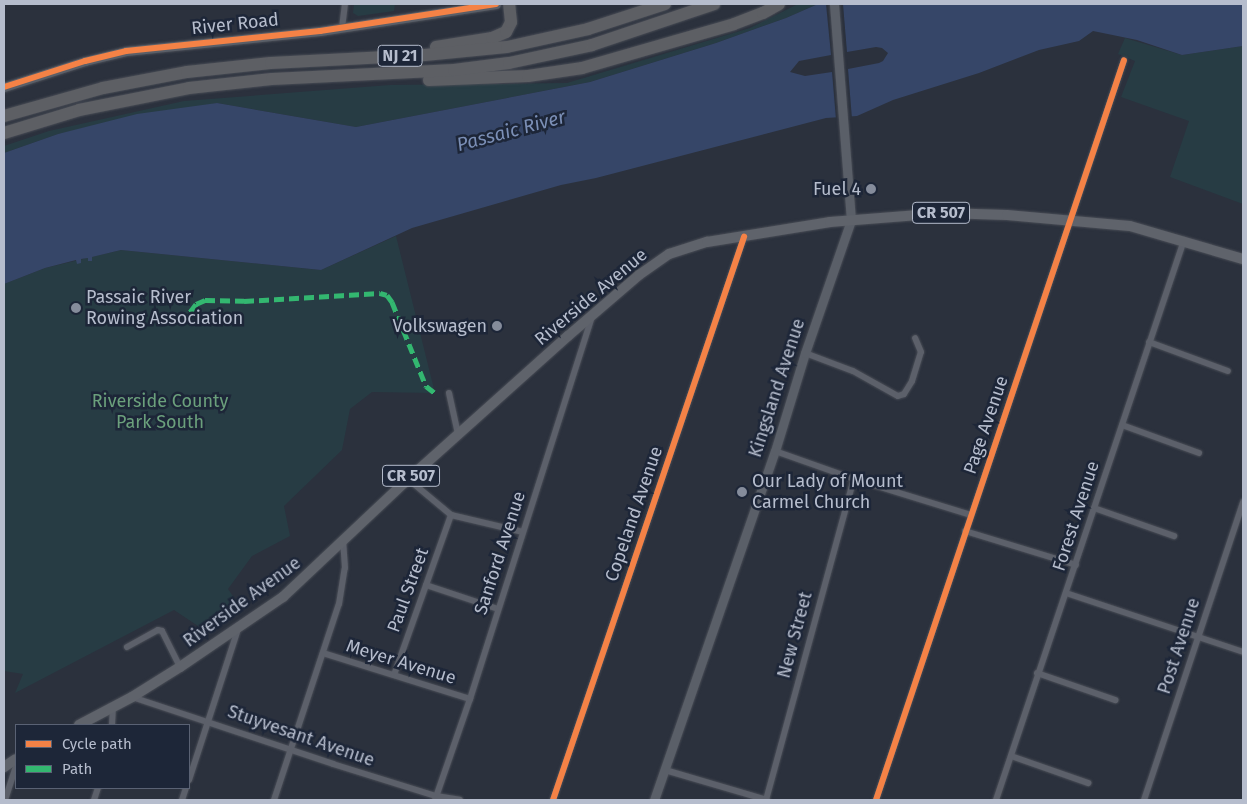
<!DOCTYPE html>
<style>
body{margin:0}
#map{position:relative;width:1247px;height:804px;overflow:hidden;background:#2b313d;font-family:"Fira Sans",sans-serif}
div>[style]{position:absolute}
.green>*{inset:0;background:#273c44}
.water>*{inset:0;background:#364668}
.pier>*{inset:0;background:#2b313d}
.roads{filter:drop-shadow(0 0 1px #484c55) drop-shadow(0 0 1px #484c55)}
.street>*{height:6px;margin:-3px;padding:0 3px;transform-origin:3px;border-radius:3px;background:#5c606a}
.secondary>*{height:9px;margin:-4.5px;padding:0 4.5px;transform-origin:4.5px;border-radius:4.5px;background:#5a5f68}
.primary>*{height:10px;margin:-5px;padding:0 5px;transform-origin:5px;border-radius:5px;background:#5f636b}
.highway>*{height:12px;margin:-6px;padding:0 6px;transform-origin:6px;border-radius:6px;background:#5d5f64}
.quiet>*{height:5px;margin-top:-2.5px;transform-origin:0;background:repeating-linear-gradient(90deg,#33b770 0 10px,transparent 0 15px)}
.cycleway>*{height:6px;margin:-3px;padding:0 3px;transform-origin:3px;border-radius:3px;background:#f48246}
.dots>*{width:14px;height:14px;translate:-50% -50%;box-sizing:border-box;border:2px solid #1d2638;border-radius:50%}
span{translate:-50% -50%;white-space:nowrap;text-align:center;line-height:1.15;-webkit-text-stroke:5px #1d2638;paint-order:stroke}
.shield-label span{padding:1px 4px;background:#1d2638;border:1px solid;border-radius:4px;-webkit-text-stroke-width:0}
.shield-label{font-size:16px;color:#b6bdcd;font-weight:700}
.street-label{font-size:18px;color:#b6bdcd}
.poi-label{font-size:18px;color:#b6bdcd}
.right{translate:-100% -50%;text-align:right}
.left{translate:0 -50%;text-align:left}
.park-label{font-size:18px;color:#6ba07c}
.water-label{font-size:19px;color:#7b8fb6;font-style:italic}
.frame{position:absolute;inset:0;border:5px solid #b6bdcd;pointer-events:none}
.legend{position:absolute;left:15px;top:724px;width:175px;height:65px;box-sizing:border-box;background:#1d2638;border:1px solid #5a6274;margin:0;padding:6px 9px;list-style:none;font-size:15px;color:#b6bdcd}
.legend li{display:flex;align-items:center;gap:10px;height:25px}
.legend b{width:25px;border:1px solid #5a6274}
</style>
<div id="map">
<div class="green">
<i style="clip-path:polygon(354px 4px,395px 4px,394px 11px,358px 16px,353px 13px)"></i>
<i style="clip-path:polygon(798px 4px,818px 4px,786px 18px,716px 43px,590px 82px,356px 127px,217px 103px,58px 134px,4px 153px,4px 146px,49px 131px,184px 101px,390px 85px,567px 83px,750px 28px)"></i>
<i style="clip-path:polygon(1125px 38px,1182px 55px,1243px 46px,1243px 204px,1170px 177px,1189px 121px,1121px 97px,1135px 61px,1118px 54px)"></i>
<i style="clip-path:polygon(396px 236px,435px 393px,372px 392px,350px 409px,342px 450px,284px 506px,290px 536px,252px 556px,228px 589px,242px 609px,199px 638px,198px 626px,174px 610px,15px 693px,23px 674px,4px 671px,4px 284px,45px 268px,121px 250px,321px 270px)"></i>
</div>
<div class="water">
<i style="clip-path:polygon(818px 4px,1243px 4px,1243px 46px,1182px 55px,1137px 40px,1093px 31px,1079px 41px,1039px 50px,979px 73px,893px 100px,857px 116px,826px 118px,596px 178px,561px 185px,412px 228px,321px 270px,121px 250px,92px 257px,92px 261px,88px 261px,88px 258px,81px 259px,81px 263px,77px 264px,76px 260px,45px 268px,4px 284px,4px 153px,58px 134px,137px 114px,217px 103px,356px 127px,590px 82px,716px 43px,786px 18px)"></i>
</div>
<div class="pier">
<i style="clip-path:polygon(826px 4px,843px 4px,847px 52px,876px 47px,882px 48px,888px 53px,883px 61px,879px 63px,848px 69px,852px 119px,836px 120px,832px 72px,805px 76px,790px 72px,799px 61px,831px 55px)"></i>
</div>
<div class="roads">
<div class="street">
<i style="left:342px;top:28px;width:24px;rotate:-83deg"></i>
<i style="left:1149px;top:342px;width:84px;rotate:20.2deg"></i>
<i style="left:805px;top:353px;width:51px;rotate:20.6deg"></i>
<i style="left:853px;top:371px;width:51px;rotate:29.1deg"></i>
<i style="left:898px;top:396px;width:6px;rotate:-18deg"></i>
<i style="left:904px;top:394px;width:15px;rotate:-58deg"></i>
<i style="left:912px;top:381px;width:30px;rotate:-73deg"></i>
<i style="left:921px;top:352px;width:15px;rotate:-113deg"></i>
<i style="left:449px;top:393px;width:42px;rotate:77.6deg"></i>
<i style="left:1122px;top:425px;width:82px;rotate:20deg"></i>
<i style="left:775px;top:451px;width:84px;rotate:19.5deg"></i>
<i style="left:854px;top:479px;width:122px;rotate:17.1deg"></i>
<i style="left:408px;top:479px;width:56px;rotate:39.9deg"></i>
<i style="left:451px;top:515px;width:74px;rotate:13.3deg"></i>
<i style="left:1094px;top:508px;width:85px;rotate:19.3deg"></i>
<i style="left:965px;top:531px;width:116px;rotate:17deg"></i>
<i style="left:426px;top:585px;width:76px;rotate:18.4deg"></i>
<i style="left:1066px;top:593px;width:187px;rotate:18.4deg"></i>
<i style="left:127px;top:647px;width:35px;rotate:-29deg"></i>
<i style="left:158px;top:630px;width:4px;rotate:14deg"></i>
<i style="left:162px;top:631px;width:40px;rotate:63.4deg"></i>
<i style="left:323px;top:653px;width:154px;rotate:17.4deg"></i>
<i style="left:1037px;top:673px;width:83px;rotate:19.1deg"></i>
<i style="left:394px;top:675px;width:170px;rotate:-70.4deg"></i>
<i style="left:132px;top:697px;width:212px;rotate:18.4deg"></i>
<i style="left:333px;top:764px;width:108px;rotate:17.3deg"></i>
<i style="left:436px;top:796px;width:24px;rotate:9deg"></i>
<i style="left:112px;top:725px;width:18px;rotate:-87deg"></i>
<i style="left:1011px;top:756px;width:82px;rotate:19.3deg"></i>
<i style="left:665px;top:770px;width:106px;rotate:16.4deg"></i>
<i style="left:189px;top:780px;width:159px;rotate:-72deg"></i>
<i style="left:5px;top:800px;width:36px;rotate:-72deg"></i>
<i style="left:94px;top:800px;width:13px;rotate:-72deg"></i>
<i style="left:182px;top:800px;width:13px;rotate:-72deg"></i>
<i style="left:274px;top:800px;width:206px;rotate:-71.7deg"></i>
<i style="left:339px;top:604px;width:36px;rotate:-81deg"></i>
<i style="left:345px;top:568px;width:28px;rotate:-94deg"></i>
<i style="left:435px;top:800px;width:107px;rotate:-70.9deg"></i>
<i style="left:470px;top:699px;width:399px;rotate:-72.3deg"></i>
<i style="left:553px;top:800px;width:595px;rotate:-71.26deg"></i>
<i style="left:766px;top:800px;width:333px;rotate:-74.7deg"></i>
<i style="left:876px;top:800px;width:780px;rotate:-71.47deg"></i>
<i style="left:996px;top:800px;width:591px;rotate:-71.44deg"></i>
<i style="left:1144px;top:800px;width:314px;rotate:-71.6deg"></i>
</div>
<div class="secondary">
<i style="left:4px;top:87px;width:85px;rotate:-17.8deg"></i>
<i style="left:85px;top:61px;width:42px;rotate:-13.7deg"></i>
<i style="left:126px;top:51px;width:195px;rotate:-5.9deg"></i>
<i style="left:320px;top:31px;width:178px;rotate:-8.7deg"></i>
<i style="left:654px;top:800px;width:369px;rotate:-70.9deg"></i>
<i style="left:775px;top:451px;width:102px;rotate:-73deg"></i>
<i style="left:805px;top:353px;width:141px;rotate:-70.9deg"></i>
<i style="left:851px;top:220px;width:217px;rotate:-94.5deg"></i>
</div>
<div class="primary">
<i style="left:79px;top:725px;width:60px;rotate:-27.8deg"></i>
<i style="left:132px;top:697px;width:57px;rotate:-32deg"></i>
<i style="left:180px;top:667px;width:125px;rotate:-34.2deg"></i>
<i style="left:283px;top:597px;width:166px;rotate:-43.3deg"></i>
<i style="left:404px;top:483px;width:220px;rotate:-41.9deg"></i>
<i style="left:568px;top:336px;width:94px;rotate:-40.7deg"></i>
<i style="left:639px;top:275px;width:37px;rotate:-35deg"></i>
<i style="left:669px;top:254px;width:40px;rotate:-18deg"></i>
<i style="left:707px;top:242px;width:125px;rotate:-9.2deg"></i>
<i style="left:830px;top:222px;width:114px;rotate:-4.5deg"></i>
<i style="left:944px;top:213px;width:63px;rotate:1.8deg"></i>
<i style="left:1007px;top:215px;width:123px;rotate:5.1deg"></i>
<i style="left:1130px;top:226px;width:118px;rotate:16.3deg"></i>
<i style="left:4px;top:767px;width:14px;rotate:-34deg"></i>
</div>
<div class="highway">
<i style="left:436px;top:47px;width:57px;rotate:-9.1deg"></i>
<i style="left:492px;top:38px;width:15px;rotate:-23deg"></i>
<i style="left:506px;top:32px;width:11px;rotate:-63deg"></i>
<i style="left:511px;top:22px;width:18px;rotate:-96deg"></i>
<i style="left:429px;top:80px;width:99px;rotate:-2.3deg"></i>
<i style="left:528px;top:76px;width:55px;rotate:-8.4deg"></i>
<i style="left:582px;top:68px;width:158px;rotate:-16.1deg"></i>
<i style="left:734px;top:24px;width:31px;rotate:-21deg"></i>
<i style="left:763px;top:13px;width:18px;rotate:-29deg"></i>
<i style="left:4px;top:116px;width:103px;rotate:-15.8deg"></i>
<i style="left:103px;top:88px;width:86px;rotate:-10.8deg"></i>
<i style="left:187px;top:72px;width:84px;rotate:-6.1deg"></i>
<i style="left:271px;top:63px;width:154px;rotate:-3deg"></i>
<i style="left:425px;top:55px;width:82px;rotate:-5.6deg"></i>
<i style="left:507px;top:47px;width:83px;rotate:-12.5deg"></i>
<i style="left:588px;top:29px;width:81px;rotate:-18deg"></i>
<i style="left:4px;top:133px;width:78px;rotate:-17deg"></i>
<i style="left:79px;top:110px;width:112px;rotate:-11.3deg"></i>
<i style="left:189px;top:88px;width:83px;rotate:-6.2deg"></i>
<i style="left:272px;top:79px;width:182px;rotate:-2.8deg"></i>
<i style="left:454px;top:70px;width:55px;rotate:-7.3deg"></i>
<i style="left:509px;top:63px;width:85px;rotate:-12.2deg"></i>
<i style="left:592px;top:45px;width:129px;rotate:-18.6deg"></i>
</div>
</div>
<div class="quiet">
<i style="left:190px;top:312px;width:10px;rotate:-53deg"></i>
<i style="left:196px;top:304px;width:10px;rotate:-24deg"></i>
<i style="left:205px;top:300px;width:39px;rotate:1deg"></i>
<i style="left:244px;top:301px;width:136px;rotate:-3.4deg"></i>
<i style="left:380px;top:293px;width:7px;rotate:16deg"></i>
<i style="left:387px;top:295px;width:9px;rotate:54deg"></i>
<i style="left:392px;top:302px;width:91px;rotate:68deg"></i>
<i style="left:426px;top:386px;width:11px;rotate:38deg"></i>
</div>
<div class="cycleway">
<i style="left:4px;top:87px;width:85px;rotate:-17.8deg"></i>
<i style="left:85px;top:61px;width:42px;rotate:-13.7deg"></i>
<i style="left:126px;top:51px;width:195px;rotate:-5.9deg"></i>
<i style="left:320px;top:31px;width:178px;rotate:-8.7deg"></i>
<i style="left:553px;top:800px;width:595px;rotate:-71.26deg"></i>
<i style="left:876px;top:800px;width:780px;rotate:-71.47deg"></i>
</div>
<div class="dots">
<i style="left:871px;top:189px;background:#858c9b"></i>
<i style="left:76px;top:308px;background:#858c9b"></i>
<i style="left:497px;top:326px;background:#858c9b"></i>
<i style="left:742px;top:492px;background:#858c9b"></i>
</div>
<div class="shield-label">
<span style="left:400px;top:56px">NJ 21</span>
<span style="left:941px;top:213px">CR 507</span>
<span style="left:411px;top:476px">CR 507</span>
</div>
<div class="street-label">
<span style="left:235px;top:24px;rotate:-6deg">River Road</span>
<span style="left:591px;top:297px;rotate:-40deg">Riverside Avenue</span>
<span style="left:777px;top:388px;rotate:-72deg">Kingsland Avenue</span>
<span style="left:986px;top:425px;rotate:-71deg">Page Avenue</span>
<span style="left:634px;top:514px;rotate:-71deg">Copeland Avenue</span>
<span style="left:1076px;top:516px;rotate:-72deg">Forest Avenue</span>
<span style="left:500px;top:553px;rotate:-72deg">Sanford Avenue</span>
<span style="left:408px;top:590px;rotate:-70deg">Paul Street</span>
<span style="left:242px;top:602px;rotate:-36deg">Riverside Avenue</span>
<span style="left:795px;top:635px;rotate:-75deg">New Street</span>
<span style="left:1179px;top:646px;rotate:-72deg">Post Avenue</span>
<span style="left:401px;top:662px;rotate:17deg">Meyer Avenue</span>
<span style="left:301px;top:736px;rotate:19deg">Stuyvesant Avenue</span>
</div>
<div class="poi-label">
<span class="right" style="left:861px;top:189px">Fuel 4</span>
<span class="left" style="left:86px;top:308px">Passaic River<br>Rowing Association</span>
<span class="right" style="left:487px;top:326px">Volkswagen</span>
<span class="left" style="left:752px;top:492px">Our Lady of Mount<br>Carmel Church</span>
</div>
<div class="park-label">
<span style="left:160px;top:412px">Riverside County<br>Park South</span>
</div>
<div class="water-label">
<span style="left:511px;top:131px;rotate:-15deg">Passaic River</span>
</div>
<div class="frame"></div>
<ul class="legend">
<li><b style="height:6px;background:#f48246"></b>Cycle path</li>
<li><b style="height:6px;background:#33b770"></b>Path</li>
</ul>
</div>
